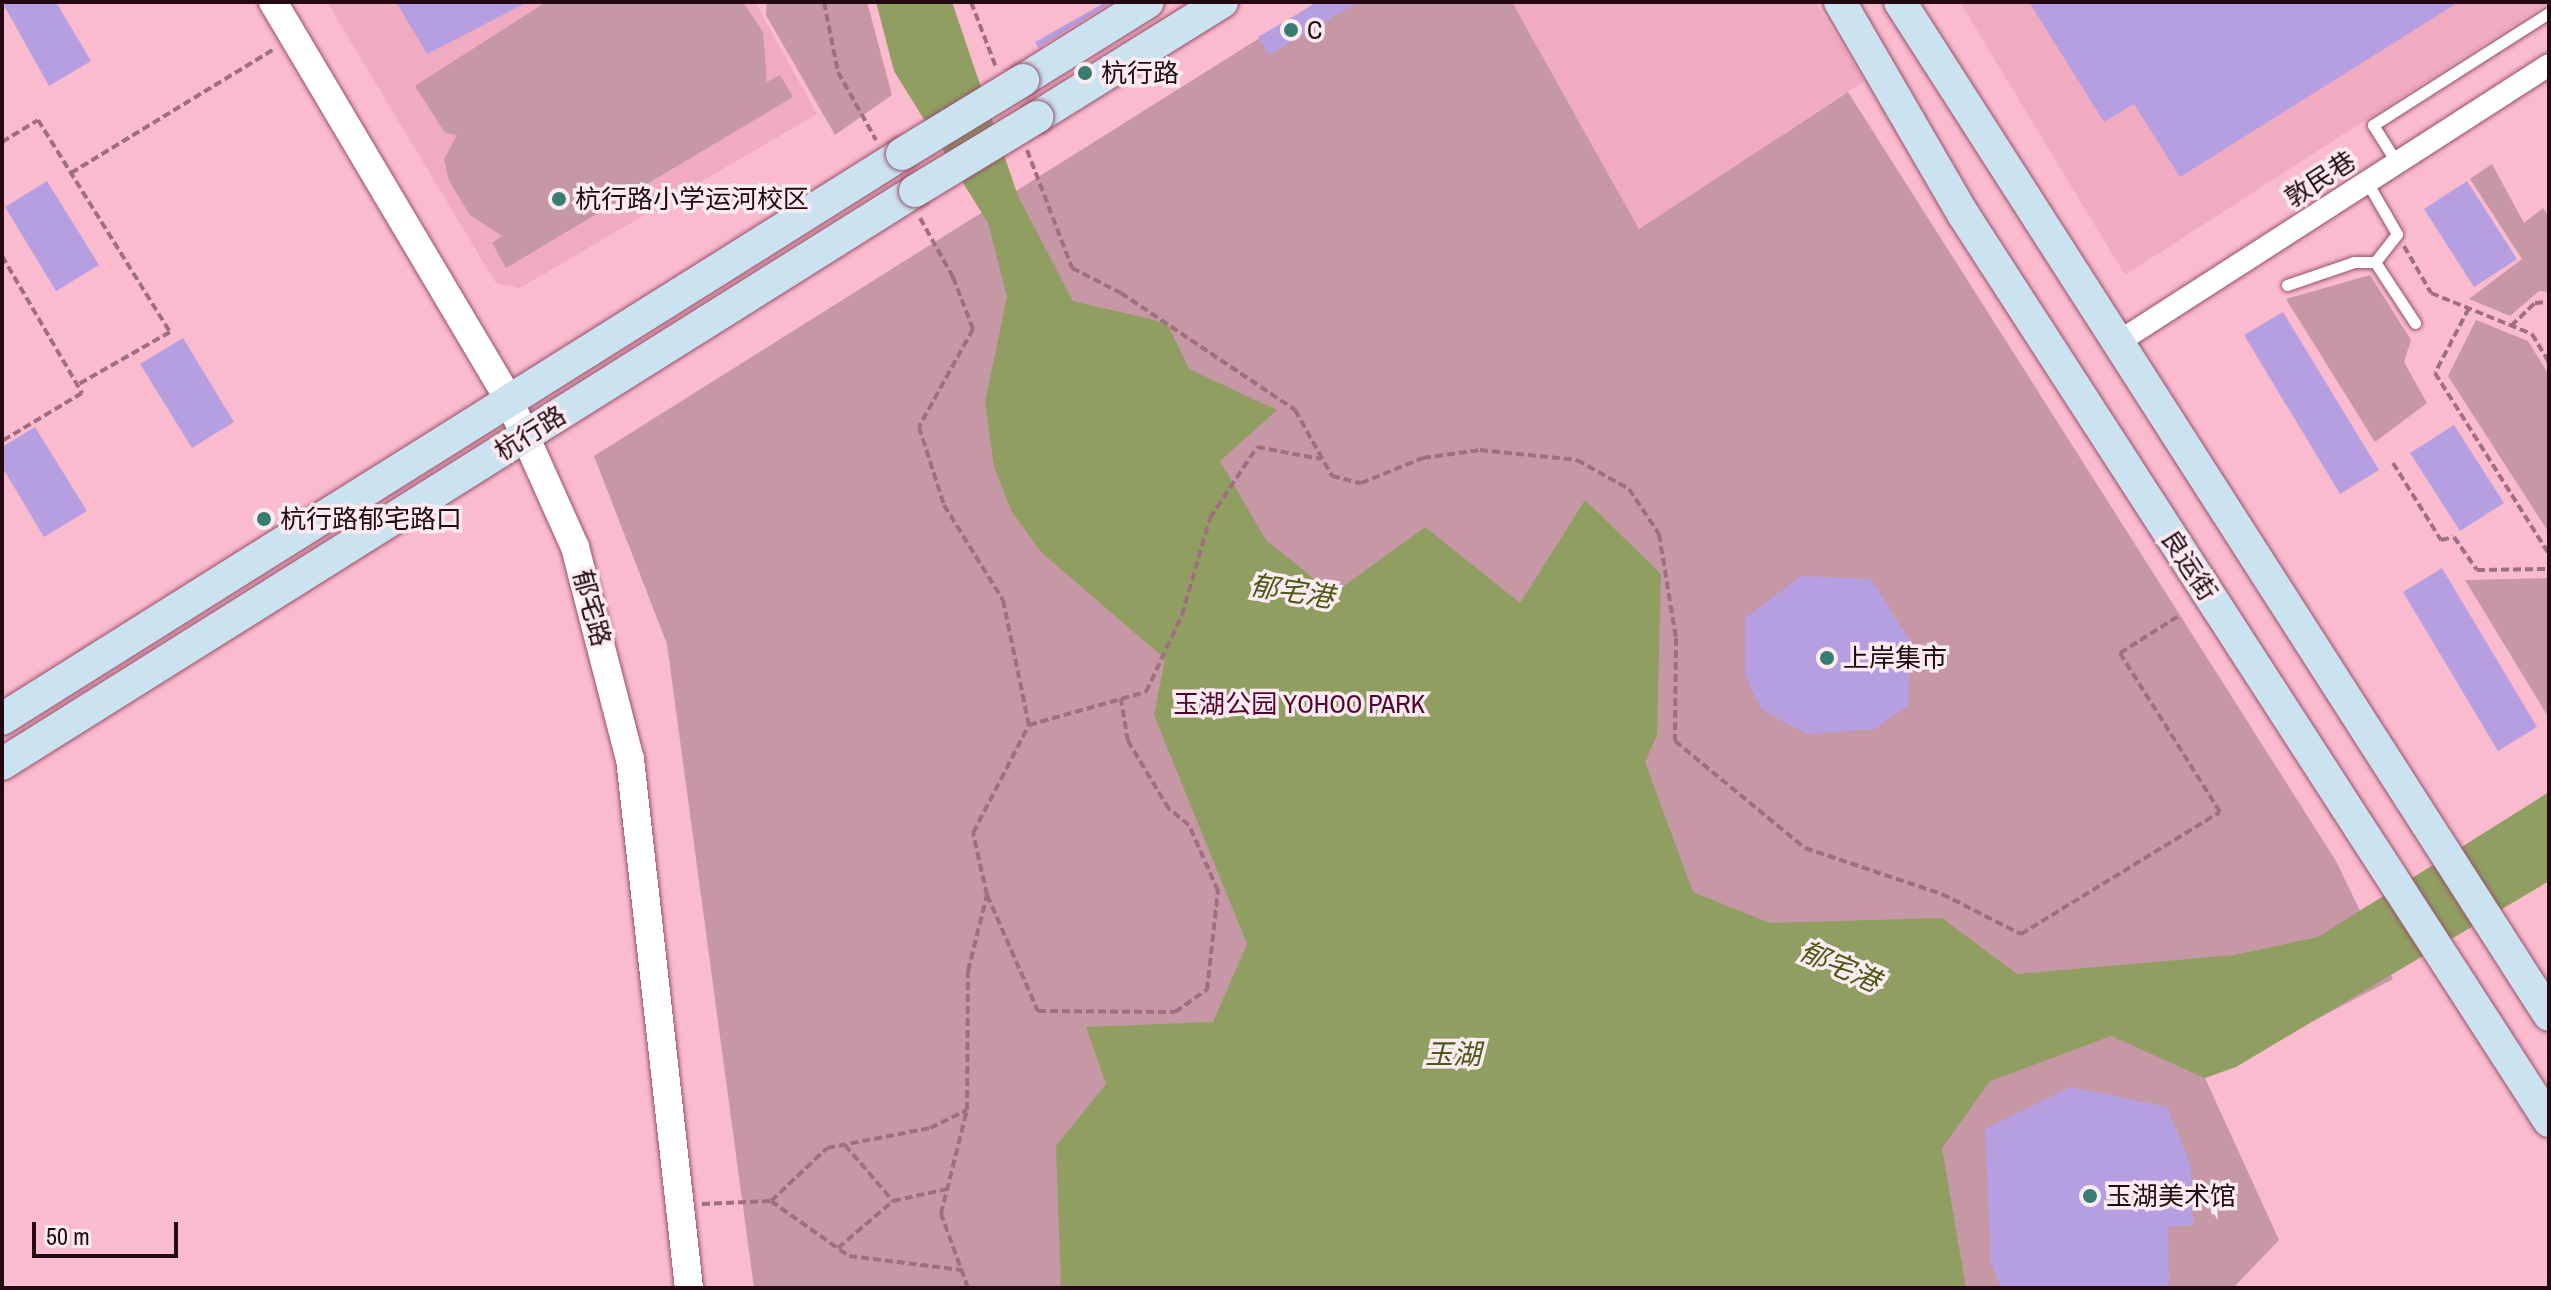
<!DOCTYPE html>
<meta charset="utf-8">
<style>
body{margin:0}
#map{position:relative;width:2551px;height:1290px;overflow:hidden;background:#fbbbce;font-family:"Archivo Narrow","Noto Sans SC",sans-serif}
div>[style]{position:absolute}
.built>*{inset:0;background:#f0abc0}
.green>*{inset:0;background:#c697a5}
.water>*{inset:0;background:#909e62}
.building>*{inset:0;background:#b69fe1}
.path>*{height:4px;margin-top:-2px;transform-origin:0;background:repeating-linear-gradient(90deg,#a06f7f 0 8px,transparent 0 12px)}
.roads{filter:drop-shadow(0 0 2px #965168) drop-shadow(0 0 2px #965168)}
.service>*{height:11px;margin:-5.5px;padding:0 5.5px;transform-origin:5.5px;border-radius:5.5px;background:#fff}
.minor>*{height:22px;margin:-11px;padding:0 11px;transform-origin:11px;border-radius:11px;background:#fff}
.tertiary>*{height:28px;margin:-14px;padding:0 14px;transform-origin:14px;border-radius:14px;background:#fff}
.secondary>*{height:32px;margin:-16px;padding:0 16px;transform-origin:16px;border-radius:16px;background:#cbe2f1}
.bridges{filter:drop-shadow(0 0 2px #965168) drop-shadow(0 0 2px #965168)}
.secondary-bridge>*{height:32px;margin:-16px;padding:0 16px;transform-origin:16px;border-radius:16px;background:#cbe2f1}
.dots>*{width:22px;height:22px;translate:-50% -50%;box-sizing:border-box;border:4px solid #fcebf0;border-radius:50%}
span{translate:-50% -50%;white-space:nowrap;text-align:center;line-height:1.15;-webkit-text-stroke:7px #fcebf0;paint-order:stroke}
.poi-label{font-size:26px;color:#240913}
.left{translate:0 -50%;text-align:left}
.street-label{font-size:26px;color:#240913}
.park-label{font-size:26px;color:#540229}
.water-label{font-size:28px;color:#4c5914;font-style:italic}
.frame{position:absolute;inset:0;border:4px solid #240913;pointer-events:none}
.scale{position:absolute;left:32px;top:1222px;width:146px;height:36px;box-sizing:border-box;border:4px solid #240913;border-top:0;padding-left:10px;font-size:24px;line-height:28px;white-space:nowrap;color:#240913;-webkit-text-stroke:6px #fcebf0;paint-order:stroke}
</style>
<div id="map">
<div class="built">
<i style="clip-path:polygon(327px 2px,755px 2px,817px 114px,520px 288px,496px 283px)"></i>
<i style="clip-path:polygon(1512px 2px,1815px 2px,1864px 81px,1639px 229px)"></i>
<i style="clip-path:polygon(1960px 2px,2549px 2px,2125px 275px)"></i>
</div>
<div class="green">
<i style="clip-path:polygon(546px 2px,743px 2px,763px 32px,767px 82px,780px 75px,793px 97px,506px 268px,492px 243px,502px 236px,470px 215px,449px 181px,444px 159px,457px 135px,445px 133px,415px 86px)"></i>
<i style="clip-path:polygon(767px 2px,867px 2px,892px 95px,835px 135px,766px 15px)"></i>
<i style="clip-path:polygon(1317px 2px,1512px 2px,1639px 229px,1848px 92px,2336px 861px,2393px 979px,2205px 1078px,2279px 1240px,2233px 1288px,754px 1288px,667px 644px,594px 456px)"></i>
<i style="clip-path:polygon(2492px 164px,2524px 223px,2543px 208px,2549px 217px,2549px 292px,2539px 291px,2510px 316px,2469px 299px,2522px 259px,2470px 179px)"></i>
<i style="clip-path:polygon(2370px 275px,2411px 340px,2404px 362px,2427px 403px,2375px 442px,2286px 299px)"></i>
<i style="clip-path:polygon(2476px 320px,2528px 341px,2549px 375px,2549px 533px,2448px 376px)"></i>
<i style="clip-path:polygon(2549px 578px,2549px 718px,2465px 580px)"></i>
</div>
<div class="water">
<i style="clip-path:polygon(876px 2px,952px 2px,1018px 196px,1073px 301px,1167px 323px,1189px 369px,1277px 410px,1220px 461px,1266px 540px,1333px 594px,1425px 527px,1520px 603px,1585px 500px,1661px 574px,1657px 735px,1645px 762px,1693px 892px,1770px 923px,1942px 918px,2017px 974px,2234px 955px,2318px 937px,2549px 792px,2549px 881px,2236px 1067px,2205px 1078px,2111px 1036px,1990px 1081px,1942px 1148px,1966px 1288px,1061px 1288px,1056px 1146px,1106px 1084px,1086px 1027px,1213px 1022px,1247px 944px,1154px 715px,1165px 659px,1041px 552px,1012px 512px,994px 467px,985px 402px,1007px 297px,988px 223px,894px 71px)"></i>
</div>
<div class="building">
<i style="clip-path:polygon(2px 2px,56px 2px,91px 61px,49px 86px)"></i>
<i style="clip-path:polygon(396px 2px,528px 2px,427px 54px)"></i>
<i style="clip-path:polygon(1106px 2px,1112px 2px,1038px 48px,1035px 42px)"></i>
<i style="clip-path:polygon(1318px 2px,1358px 2px,1269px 55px,1258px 37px)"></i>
<i style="clip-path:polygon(2029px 2px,2459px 2px,2180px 177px,2134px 104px,2104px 122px)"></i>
<i style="clip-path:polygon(47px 181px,99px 265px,56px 291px,5px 207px)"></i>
<i style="clip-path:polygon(2467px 181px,2517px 259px,2474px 287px,2424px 209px)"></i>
<i style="clip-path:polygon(2283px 312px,2379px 470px,2340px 494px,2244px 335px)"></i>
<i style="clip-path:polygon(183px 338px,234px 422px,192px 448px,140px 364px)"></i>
<i style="clip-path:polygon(2454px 425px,2504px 503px,2460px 531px,2410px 453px)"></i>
<i style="clip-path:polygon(35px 427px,87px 511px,44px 537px,2px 467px,2px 447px)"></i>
<i style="clip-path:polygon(2442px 568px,2537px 727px,2498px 751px,2403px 592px)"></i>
<i style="clip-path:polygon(1801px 576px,1871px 579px,1910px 641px,1908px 705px,1875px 729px,1807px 734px,1762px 710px,1745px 675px,1745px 618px)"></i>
<i style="clip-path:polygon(2071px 1087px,2167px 1107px,2191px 1166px,2193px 1225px,2168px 1227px,2169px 1288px,2001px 1288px,1991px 1263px,1985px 1129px)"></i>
</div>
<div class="path">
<i style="left:824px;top:2px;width:71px;rotate:78.7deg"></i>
<i style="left:838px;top:72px;width:78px;rotate:60.8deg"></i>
<i style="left:971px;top:2px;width:70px;rotate:69deg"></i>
<i style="left:2px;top:142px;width:42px;rotate:-31.4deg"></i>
<i style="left:38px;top:120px;width:250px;rotate:58.1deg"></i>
<i style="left:170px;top:332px;width:107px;rotate:150.3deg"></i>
<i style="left:1027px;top:150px;width:126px;rotate:69.1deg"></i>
<i style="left:1072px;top:268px;width:55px;rotate:27deg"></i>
<i style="left:1121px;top:293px;width:210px;rotate:33.9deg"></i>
<i style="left:1295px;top:410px;width:76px;rotate:60.7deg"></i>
<i style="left:1332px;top:476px;width:30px;rotate:14deg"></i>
<i style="left:1361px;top:483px;width:67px;rotate:-22deg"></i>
<i style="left:1423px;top:458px;width:58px;rotate:-8deg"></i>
<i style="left:1480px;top:450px;width:98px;rotate:5.9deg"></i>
<i style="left:1577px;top:460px;width:60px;rotate:29.1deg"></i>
<i style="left:1629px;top:489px;width:54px;rotate:56.3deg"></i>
<i style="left:1659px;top:534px;width:105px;rotate:80.7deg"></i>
<i style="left:1676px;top:638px;width:103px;rotate:90.6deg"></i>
<i style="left:1675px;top:741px;width:168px;rotate:39.5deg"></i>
<i style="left:1805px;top:848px;width:145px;rotate:18.6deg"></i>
<i style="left:1942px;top:894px;width:89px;rotate:26.9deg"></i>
<i style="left:2021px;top:934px;width:233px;rotate:-31.5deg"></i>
<i style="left:2220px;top:812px;width:188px;rotate:-122.2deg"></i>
<i style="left:2120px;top:653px;width:71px;rotate:-32.3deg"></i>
<i style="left:71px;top:173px;width:238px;rotate:-31.4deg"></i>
<i style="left:920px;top:218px;width:68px;rotate:60.8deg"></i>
<i style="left:953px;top:277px;width:56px;rotate:69deg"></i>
<i style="left:973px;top:329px;width:112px;rotate:118.9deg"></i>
<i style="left:919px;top:427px;width:82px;rotate:72.2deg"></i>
<i style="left:944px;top:505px;width:112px;rotate:58.2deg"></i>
<i style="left:1003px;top:600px;width:128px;rotate:78.3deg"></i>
<i style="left:1029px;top:725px;width:122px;rotate:-15.8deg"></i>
<i style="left:1146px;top:692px;width:85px;rotate:-64.9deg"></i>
<i style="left:1182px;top:615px;width:101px;rotate:-73.9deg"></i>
<i style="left:1210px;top:518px;width:85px;rotate:-56.5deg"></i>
<i style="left:1257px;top:447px;width:65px;rotate:10.6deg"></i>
<i style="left:2404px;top:246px;width:54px;rotate:60.1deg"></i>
<i style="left:2431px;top:293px;width:109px;rotate:22.1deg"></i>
<i style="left:2532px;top:334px;width:33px;rotate:59deg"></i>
<i style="left:2px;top:256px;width:159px;rotate:59.7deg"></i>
<i style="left:82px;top:393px;width:93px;rotate:149deg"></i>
<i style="left:2469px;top:308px;width:73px;rotate:117.6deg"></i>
<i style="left:2435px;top:373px;width:214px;rotate:57.8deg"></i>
<i style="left:2511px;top:326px;width:33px;rotate:-44deg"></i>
<i style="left:2535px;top:303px;width:12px;rotate:-5deg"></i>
<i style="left:2393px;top:463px;width:91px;rotate:58.1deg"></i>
<i style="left:2441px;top:540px;width:13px;rotate:-13deg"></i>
<i style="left:2454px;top:537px;width:40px;rotate:55.1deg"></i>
<i style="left:2477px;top:570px;width:72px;rotate:-0.8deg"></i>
<i style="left:987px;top:895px;width:127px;rotate:66.3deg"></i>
<i style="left:1038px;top:1011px;width:137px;rotate:0.4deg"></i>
<i style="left:1175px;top:1012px;width:39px;rotate:-35deg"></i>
<i style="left:1207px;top:990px;width:100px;rotate:-83.7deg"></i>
<i style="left:1218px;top:891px;width:72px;rotate:-113.7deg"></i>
<i style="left:1189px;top:825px;width:26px;rotate:-141deg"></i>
<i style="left:1169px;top:809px;width:79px;rotate:-121.1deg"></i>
<i style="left:1128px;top:741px;width:43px;rotate:-99.5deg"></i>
<i style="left:845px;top:1145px;width:74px;rotate:49.4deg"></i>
<i style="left:771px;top:1201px;width:77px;rotate:-43.4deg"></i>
<i style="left:827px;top:1148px;width:105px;rotate:-11deg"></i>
<i style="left:930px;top:1128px;width:41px;rotate:-25.9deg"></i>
<i style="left:702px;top:1204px;width:69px;rotate:-2.5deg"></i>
<i style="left:771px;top:1201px;width:95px;rotate:35.2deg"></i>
<i style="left:849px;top:1256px;width:114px;rotate:7.1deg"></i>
<i style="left:838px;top:1248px;width:72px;rotate:-40.5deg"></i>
<i style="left:893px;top:1201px;width:55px;rotate:-12.5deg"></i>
<i style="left:968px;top:1288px;width:79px;rotate:-110deg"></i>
<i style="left:941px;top:1214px;width:107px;rotate:-76deg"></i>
<i style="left:967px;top:1110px;width:139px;rotate:-89.6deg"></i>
<i style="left:968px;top:971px;width:78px;rotate:-76deg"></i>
<i style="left:987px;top:895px;width:64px;rotate:-102.7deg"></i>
<i style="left:973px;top:833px;width:122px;rotate:-62.6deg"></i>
</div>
<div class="roads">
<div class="service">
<i style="left:2397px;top:163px;width:45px;rotate:-122.3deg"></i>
<i style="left:2373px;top:125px;width:209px;rotate:-32.5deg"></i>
<i style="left:2367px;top:182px;width:60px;rotate:60deg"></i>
<i style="left:2397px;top:234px;width:36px;rotate:128deg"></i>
<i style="left:2375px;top:262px;width:73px;rotate:56.7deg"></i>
<i style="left:2287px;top:285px;width:71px;rotate:-18.9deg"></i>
<i style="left:2354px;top:262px;width:21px"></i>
</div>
<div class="minor">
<i style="left:2120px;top:341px;width:510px;rotate:-32.76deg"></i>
</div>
<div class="tertiary">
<i style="left:273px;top:2px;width:460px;rotate:59.3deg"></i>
<i style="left:508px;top:398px;width:163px;rotate:65.8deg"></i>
<i style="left:575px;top:547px;width:219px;rotate:75.5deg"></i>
<i style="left:630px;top:759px;width:532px;rotate:83.64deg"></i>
</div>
<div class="secondary">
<i style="left:1840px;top:2px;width:245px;rotate:59.9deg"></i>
<i style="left:1963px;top:214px;width:1080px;rotate:57.13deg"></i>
<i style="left:1900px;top:2px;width:1203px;rotate:57.35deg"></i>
<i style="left:1023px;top:80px;width:147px;rotate:-32deg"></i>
<i style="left:1037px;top:117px;width:218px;rotate:-31.9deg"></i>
<i style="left:2px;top:719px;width:1063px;rotate:-32.12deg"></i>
<i style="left:2px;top:764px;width:1078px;rotate:-32.11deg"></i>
</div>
</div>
<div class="bridges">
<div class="secondary-bridge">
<i style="left:902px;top:154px;width:142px;rotate:-31.4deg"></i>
<i style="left:915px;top:191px;width:143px;rotate:-31.2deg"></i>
</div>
</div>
<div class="dots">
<i style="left:1291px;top:30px;background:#397d70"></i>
<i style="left:1085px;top:73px;background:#397d70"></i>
<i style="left:559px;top:199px;background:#397d70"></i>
<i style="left:264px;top:519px;background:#397d70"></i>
<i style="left:1827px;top:658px;background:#397d70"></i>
<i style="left:2090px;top:1196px;background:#397d70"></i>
</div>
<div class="poi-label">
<span class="left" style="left:1307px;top:30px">C</span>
<span class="left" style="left:1101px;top:73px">杭行路</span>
<span class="left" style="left:575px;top:199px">杭行路小学运河校区</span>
<span class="left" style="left:280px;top:519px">杭行路郁宅路口</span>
<span class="left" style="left:1843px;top:658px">上岸集市</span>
<span class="left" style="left:2106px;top:1196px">玉湖美术馆</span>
</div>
<div class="street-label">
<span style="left:2320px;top:179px;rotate:-33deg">敦民巷</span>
<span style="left:530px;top:433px;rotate:-32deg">杭行路</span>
<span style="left:2189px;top:565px;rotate:57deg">良运街</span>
<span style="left:592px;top:608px;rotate:75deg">郁宅路</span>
</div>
<div class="park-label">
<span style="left:1299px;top:704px">玉湖公园 YOHOO PARK</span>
</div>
<div class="water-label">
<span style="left:1292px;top:591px;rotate:9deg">郁宅港</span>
<span style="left:1840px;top:966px;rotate:24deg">郁宅港</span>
<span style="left:1453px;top:1054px">玉湖</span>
</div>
<div class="frame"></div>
<div class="scale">50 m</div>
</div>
